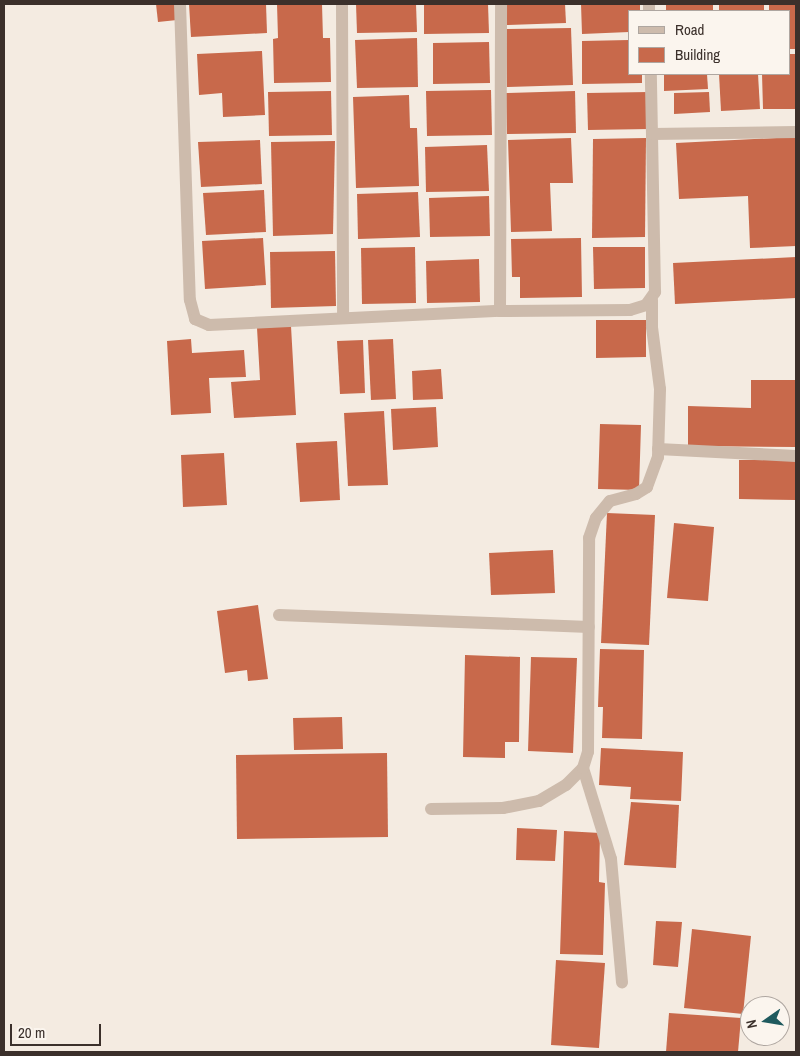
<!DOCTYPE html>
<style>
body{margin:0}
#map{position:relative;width:800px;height:1056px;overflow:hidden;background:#f4ebe1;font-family:"Archivo Narrow",sans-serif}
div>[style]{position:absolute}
.building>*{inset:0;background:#c8694b}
.street>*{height:12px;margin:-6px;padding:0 6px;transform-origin:6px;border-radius:6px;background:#cdbbac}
span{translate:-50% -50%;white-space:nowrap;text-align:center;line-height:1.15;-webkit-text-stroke:5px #fbf5ee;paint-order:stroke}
.frame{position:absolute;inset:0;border:5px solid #3b302b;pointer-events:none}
.legend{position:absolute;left:628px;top:10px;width:162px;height:65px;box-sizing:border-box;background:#fbf5ee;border:1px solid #aea6a0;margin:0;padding:6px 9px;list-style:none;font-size:15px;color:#3b302b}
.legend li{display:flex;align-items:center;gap:10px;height:25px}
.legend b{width:25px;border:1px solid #aea6a0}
.north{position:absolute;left:740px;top:996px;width:50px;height:50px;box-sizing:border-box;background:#fbf5ee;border:1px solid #aea6a0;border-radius:50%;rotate:257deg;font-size:14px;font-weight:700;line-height:20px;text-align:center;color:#3b302b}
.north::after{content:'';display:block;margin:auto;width:18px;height:22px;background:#1f5a5e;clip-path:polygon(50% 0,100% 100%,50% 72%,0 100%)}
.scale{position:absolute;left:10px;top:1024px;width:91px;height:22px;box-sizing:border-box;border:2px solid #3b302b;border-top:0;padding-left:6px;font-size:15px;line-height:18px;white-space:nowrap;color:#3b302b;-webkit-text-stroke:4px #fbf5ee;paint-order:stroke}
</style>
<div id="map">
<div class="building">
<i style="clip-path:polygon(156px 4px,176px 4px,177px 20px,158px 22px)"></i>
<i style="clip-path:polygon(189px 4px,266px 4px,267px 33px,191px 37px)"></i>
<i style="clip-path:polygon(277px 4px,322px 4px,323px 38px,330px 38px,331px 82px,274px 83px,273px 39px,278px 38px)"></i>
<i style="clip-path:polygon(356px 4px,416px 4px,417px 32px,357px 33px)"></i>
<i style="clip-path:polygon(424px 4px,488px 4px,489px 33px,424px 34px)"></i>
<i style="clip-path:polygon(507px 4px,565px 4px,566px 23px,507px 25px)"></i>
<i style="clip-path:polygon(581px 4px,640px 4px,640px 11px,629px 11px,629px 32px,582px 34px)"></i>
<i style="clip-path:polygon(666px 4px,713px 4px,713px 11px,666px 11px)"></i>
<i style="clip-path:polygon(719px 4px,764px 4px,764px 11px,719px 11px)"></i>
<i style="clip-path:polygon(769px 4px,796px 4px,796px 49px,789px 49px,789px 11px,769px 11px)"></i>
<i style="clip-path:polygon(571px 28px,573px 85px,507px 87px,506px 29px)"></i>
<i style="clip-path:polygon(417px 38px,418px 87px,357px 88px,355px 40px)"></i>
<i style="clip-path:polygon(629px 40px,629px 74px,642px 74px,642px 83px,582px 84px,582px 41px)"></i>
<i style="clip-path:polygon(489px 42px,490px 83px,433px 84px,433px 43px)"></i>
<i style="clip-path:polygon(262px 51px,265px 115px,223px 117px,222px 93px,199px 95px,197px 54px)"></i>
<i style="clip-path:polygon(789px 54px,796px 54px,796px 109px,763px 109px,762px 74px,789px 74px)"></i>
<i style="clip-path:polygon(664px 74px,707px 74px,708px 89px,664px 91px)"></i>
<i style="clip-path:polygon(719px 74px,758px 74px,760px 109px,721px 111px)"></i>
<i style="clip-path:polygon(491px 90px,492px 135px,427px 136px,426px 91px)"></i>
<i style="clip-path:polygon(331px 91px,332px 135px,269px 136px,268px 92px)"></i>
<i style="clip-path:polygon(575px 91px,576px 133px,507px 134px,506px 93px)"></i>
<i style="clip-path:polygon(649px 92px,650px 129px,588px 130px,587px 93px)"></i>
<i style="clip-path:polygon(709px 92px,710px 112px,674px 114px,674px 93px)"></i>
<i style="clip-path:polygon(409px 95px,410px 128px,417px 128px,419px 186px,356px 188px,353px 97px)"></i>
<i style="clip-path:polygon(796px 137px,796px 246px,750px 248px,748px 196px,679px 199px,676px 143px)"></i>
<i style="clip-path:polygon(571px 138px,573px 183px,550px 183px,552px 231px,511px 232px,508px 140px)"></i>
<i style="clip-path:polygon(646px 138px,645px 237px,592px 238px,593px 139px)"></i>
<i style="clip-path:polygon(260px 140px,262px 184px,201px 187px,198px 142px)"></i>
<i style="clip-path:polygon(335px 141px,333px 234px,273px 236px,271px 142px)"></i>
<i style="clip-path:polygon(487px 145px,489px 191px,426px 192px,425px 147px)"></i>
<i style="clip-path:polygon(264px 190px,266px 232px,206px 235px,203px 193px)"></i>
<i style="clip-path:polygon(418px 192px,420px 237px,358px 239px,357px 194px)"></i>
<i style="clip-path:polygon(489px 196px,490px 236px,430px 237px,429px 198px)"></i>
<i style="clip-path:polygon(263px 238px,266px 285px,205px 289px,202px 241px)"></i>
<i style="clip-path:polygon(581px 238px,582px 297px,520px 298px,520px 277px,512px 277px,511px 239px)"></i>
<i style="clip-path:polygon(415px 247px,416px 303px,362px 304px,361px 248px)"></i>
<i style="clip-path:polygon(593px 247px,645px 247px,645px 288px,594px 289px)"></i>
<i style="clip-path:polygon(335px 251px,336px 306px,271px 308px,270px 252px)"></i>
<i style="clip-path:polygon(796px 257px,796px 298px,675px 304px,673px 263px)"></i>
<i style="clip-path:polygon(479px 259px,480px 302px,427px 303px,426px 261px)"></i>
<i style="clip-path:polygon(596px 320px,646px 320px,646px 357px,596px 358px)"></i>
<i style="clip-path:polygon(291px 326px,296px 415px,234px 418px,231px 382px,260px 380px,257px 328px)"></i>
<i style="clip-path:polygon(191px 339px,192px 353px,244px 350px,246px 377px,209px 378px,211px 413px,171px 415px,167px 341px)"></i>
<i style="clip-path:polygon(393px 339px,396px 399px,371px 400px,368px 340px)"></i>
<i style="clip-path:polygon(363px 340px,365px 393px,340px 394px,337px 341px)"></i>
<i style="clip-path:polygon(441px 369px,443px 399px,413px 400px,412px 371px)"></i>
<i style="clip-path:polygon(751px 380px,796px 380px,796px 447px,688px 446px,688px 406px,751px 408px)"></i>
<i style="clip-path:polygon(436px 407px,438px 447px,393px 450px,391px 409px)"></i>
<i style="clip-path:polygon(384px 411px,388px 485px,348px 486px,344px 413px)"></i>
<i style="clip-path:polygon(600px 424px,641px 425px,639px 490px,598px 489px)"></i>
<i style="clip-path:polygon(337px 441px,340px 500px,300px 502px,296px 443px)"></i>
<i style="clip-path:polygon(224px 453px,227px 505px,183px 507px,181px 455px)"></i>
<i style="clip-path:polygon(739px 460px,796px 460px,796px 500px,739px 499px)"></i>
<i style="clip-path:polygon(607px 513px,655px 515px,649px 645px,601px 643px)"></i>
<i style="clip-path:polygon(674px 523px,714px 527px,708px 601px,667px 598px)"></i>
<i style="clip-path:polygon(553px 550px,555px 593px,491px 595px,489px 553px)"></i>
<i style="clip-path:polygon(258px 605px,268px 679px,248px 681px,247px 670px,225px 673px,217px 611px)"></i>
<i style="clip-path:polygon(600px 649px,644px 650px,642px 739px,602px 738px,603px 707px,598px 707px)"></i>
<i style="clip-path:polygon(465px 655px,520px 657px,519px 742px,505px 742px,505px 758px,463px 757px)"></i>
<i style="clip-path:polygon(531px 657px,577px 658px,573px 753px,528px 751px)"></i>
<i style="clip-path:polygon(342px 717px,343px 749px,294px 750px,293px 718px)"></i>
<i style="clip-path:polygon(601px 748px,683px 752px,681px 801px,630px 799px,631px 787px,599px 785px)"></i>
<i style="clip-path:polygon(387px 753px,388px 837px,237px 839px,236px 755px)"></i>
<i style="clip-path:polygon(631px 802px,679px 805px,676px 868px,624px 865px)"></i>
<i style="clip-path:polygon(517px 828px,557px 830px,555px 861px,516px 860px)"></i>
<i style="clip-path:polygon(564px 831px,600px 833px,599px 882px,605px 883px,603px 955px,560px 954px)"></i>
<i style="clip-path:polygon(656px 921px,682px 922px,678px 967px,653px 965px)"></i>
<i style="clip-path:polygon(692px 929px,751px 936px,743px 1014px,684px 1008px)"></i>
<i style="clip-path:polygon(556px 960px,605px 963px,599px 1048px,551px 1045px)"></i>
<i style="clip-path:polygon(669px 1013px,741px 1018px,738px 1052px,666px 1052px)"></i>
</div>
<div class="street">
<i style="left:180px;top:4px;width:296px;rotate:88.1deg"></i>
<i style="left:190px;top:300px;width:20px;rotate:75deg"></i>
<i style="left:195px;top:319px;width:15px;rotate:23deg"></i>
<i style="left:209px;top:325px;width:291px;rotate:-2.8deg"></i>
<i style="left:500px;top:311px;width:130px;rotate:-0.4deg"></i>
<i style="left:630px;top:310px;width:17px;rotate:-17deg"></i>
<i style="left:646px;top:305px;width:16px;rotate:-55deg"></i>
<i style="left:655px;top:292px;width:218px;rotate:-91.1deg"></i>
<i style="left:342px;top:4px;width:313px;rotate:89.8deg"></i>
<i style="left:649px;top:4px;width:7px;rotate:90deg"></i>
<i style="left:652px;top:134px;width:144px;rotate:-0.8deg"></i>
<i style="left:500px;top:311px;width:307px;rotate:-89.8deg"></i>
<i style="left:658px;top:449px;width:138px;rotate:2.9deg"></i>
<i style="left:279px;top:615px;width:310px;rotate:2.2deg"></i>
<i style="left:583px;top:768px;width:95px;rotate:72.9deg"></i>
<i style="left:611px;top:859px;width:124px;rotate:84.9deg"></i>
<i style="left:431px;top:809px;width:72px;rotate:-0.8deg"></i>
<i style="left:503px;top:808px;width:37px;rotate:-11deg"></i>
<i style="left:539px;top:801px;width:31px;rotate:-31deg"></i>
<i style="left:566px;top:785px;width:24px;rotate:-45deg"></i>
<i style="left:583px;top:768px;width:17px;rotate:-73deg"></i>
<i style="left:588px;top:752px;width:214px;rotate:-89.7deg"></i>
<i style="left:589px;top:538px;width:21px;rotate:-71deg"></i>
<i style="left:596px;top:518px;width:22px;rotate:-51deg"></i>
<i style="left:610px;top:501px;width:27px;rotate:-15deg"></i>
<i style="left:636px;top:494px;width:13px;rotate:-32deg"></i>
<i style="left:647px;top:487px;width:32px;rotate:-70deg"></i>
<i style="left:658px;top:457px;width:68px;rotate:-88.3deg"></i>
<i style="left:660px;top:389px;width:63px;rotate:-97.4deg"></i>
<i style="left:652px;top:327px;width:27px;rotate:-90deg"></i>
</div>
<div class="frame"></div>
<ul class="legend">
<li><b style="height:6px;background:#cdbbac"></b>Road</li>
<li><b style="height:14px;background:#c8694b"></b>Building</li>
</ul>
<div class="north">N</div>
<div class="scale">20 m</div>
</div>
